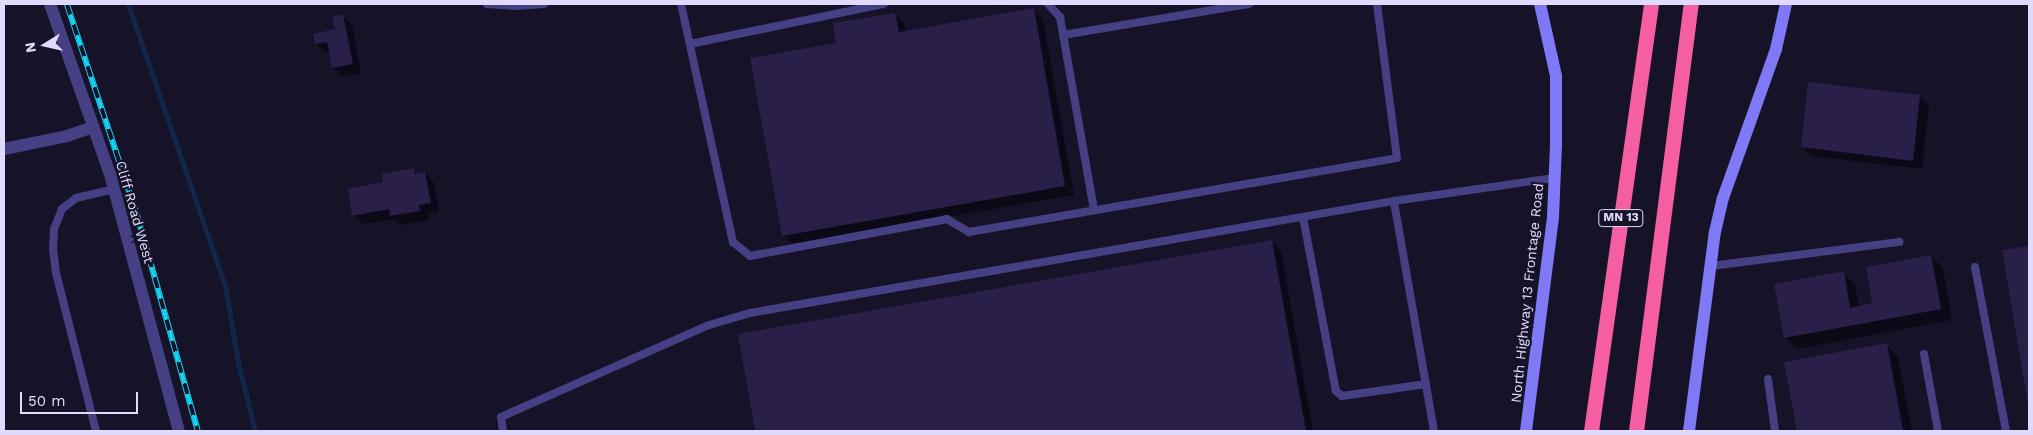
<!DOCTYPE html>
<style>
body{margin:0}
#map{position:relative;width:2033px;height:435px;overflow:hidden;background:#161228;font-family:"Work Sans",sans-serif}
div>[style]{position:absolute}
.shadow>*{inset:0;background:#0007}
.stream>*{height:5px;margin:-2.5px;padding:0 2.5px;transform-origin:2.5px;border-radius:2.5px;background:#12264b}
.building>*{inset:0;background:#291f48}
.lane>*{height:8px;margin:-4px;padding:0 4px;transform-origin:4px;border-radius:4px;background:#454084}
.street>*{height:12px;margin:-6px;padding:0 6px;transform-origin:6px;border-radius:6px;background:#454084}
.secondary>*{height:12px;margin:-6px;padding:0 6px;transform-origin:6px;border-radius:6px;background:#8079f6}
.highway>*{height:15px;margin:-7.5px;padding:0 7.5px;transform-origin:7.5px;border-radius:7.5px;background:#f55ea2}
.rail>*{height:5.5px;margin-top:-2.75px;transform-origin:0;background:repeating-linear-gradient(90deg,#161228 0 11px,#14d3f0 0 22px);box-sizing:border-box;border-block:1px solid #14d3f0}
span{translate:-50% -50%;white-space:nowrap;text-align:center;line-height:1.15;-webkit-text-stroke:4.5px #161228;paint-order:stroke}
.shield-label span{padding:1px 4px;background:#161228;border:1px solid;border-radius:4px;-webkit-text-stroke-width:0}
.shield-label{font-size:12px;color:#e0dbfd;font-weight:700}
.street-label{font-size:14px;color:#e0dbfd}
.frame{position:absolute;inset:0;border:5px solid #e0dbfd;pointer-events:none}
.north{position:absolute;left:20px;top:20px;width:50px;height:50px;-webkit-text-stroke:4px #161228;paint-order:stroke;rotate:260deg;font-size:14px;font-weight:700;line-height:20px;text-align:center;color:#e0dbfd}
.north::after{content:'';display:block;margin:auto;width:18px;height:22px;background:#e0dbfd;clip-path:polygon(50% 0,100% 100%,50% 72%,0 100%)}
.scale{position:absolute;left:20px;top:392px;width:118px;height:22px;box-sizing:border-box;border:2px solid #e0dbfd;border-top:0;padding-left:6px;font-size:15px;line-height:18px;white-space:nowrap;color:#e0dbfd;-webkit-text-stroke:4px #161228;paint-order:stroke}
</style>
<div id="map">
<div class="shadow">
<i style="clip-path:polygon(1034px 10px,1043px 19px,1074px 195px,792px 244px,783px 235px,838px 44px,895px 14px,904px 23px,906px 32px)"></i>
<i style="clip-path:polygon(342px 16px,352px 25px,361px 73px,343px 77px,333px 68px,330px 52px,325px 53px,316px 43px,336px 30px)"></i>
<i style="clip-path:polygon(1810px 83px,1920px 97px,1929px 106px,1922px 169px,1811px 156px,1802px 146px)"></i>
<i style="clip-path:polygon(413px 170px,418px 175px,425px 173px,434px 183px,439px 212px,428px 214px,429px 220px,401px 225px,394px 219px,363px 224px,354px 215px,385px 183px)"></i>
<i style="clip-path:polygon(1272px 241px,1281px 251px,1313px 431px,757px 431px,740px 335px)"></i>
<i style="clip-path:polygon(2029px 247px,2029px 405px,2003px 251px)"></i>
<i style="clip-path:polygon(1931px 256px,1943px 268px,1952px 320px,1797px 349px,1785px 337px,1843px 273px,1855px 285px,1859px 307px,1874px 304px)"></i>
<i style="clip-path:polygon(1887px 345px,1898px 357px,1912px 431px,1798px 431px,1786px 363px)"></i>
</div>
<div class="stream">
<i style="left:128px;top:4px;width:298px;rotate:71deg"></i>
<i style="left:225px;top:286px;width:77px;rotate:80.3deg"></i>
<i style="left:238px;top:362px;width:71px;rotate:76.2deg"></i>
</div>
<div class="building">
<i style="clip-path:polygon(1034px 8px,1065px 186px,782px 236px,750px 58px,836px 43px,833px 23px,895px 13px,899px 32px)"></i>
<i style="clip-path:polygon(343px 14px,353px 64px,332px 68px,327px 42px,315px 44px,313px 34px,335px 29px,332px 17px)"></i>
<i style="clip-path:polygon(1808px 82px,1920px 95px,1913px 161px,1801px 147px)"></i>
<i style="clip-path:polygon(414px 168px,415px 174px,425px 172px,431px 203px,419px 205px,420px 211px,390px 216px,389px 209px,352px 216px,348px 189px,383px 182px,382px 174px)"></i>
<i style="clip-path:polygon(1272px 240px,1306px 431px,755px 431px,738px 334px)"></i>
<i style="clip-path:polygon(2029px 246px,2029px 406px,2028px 406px,2002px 250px)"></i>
<i style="clip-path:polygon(1931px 255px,1941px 309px,1784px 338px,1774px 284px,1844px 271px,1850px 308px,1872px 303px,1866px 267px)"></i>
<i style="clip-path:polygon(1887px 343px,1903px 431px,1797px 431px,1784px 362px)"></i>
</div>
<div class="lane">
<i style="left:487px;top:4px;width:28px;rotate:4deg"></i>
<i style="left:515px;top:6px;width:29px;rotate:-4deg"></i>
<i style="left:681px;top:4px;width:244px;rotate:77.7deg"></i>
<i style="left:733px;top:242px;width:22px;rotate:39deg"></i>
<i style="left:750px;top:256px;width:200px;rotate:-10.6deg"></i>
<i style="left:947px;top:219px;width:26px;rotate:31deg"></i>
<i style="left:969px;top:232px;width:434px;rotate:-9.8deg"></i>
<i style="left:1397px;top:158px;width:155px;rotate:-97.4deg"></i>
<i style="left:1048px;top:4px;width:18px;rotate:47deg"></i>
<i style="left:1060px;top:17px;width:196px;rotate:80deg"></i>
<i style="left:1063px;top:35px;width:189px;rotate:-9.5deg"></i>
<i style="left:690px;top:44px;width:198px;rotate:-11.7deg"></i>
<i style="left:1303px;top:217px;width:177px;rotate:79.3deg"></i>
<i style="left:1336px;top:391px;width:8px;rotate:40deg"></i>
<i style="left:1342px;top:396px;width:85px;rotate:-8.1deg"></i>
<i style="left:1711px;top:266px;width:190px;rotate:-7.3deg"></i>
<i style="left:1975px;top:267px;width:167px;rotate:79.3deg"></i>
<i style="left:1924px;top:354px;width:78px;rotate:79.7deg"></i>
<i style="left:1768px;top:379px;width:52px;rotate:82.3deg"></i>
<i style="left:96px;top:431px;width:163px;rotate:-104.2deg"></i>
<i style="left:56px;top:273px;width:23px;rotate:-97deg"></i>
<i style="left:53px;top:250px;width:21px;rotate:-87deg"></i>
<i style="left:54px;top:229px;width:22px;rotate:-68deg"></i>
<i style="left:62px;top:209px;width:18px;rotate:-38deg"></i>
<i style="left:76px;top:198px;width:39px;rotate:-13deg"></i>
<i style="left:503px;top:431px;width:14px;rotate:-98deg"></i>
<i style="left:501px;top:417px;width:227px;rotate:-23.9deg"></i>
<i style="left:709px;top:325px;width:43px;rotate:-16.3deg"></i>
<i style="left:750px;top:313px;width:654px;rotate:-9.87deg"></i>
<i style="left:1434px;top:431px;width:233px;rotate:-99.9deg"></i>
<i style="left:1394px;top:201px;width:162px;rotate:-8.2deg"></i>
</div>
<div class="street">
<i style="left:50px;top:4px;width:180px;rotate:70.6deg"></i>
<i style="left:110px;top:174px;width:266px;rotate:75deg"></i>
<i style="left:4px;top:149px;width:64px;rotate:-11.7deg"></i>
<i style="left:67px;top:136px;width:28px;rotate:-19deg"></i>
</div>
<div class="secondary">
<i style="left:1526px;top:431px;width:216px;rotate:-82.8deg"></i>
<i style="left:1553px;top:217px;width:71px;rotate:-87.6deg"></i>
<i style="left:1556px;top:146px;width:70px;rotate:-90deg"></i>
<i style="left:1556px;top:76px;width:74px;rotate:-102.5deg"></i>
<i style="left:1689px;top:431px;width:201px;rotate:-82.6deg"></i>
<i style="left:1715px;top:232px;width:35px;rotate:-77deg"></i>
<i style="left:1723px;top:198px;width:158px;rotate:-70.4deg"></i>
<i style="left:1776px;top:49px;width:46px;rotate:-77.5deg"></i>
</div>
<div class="highway">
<i style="left:1591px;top:431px;width:431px;rotate:-82deg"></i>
<i style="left:1636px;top:431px;width:431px;rotate:-82.7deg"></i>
</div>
<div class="rail">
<i style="left:67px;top:4px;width:221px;rotate:71.6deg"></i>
<i style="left:137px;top:214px;width:225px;rotate:74.3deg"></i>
</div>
<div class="shield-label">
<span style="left:1621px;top:218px">MN 13</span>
</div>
<div class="street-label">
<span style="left:135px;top:212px;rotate:74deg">Cliff Road West</span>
<span style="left:1527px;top:293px;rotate:-84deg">North Highway 13 Frontage Road</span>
</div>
<div class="frame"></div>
<div class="north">N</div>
<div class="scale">50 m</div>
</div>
